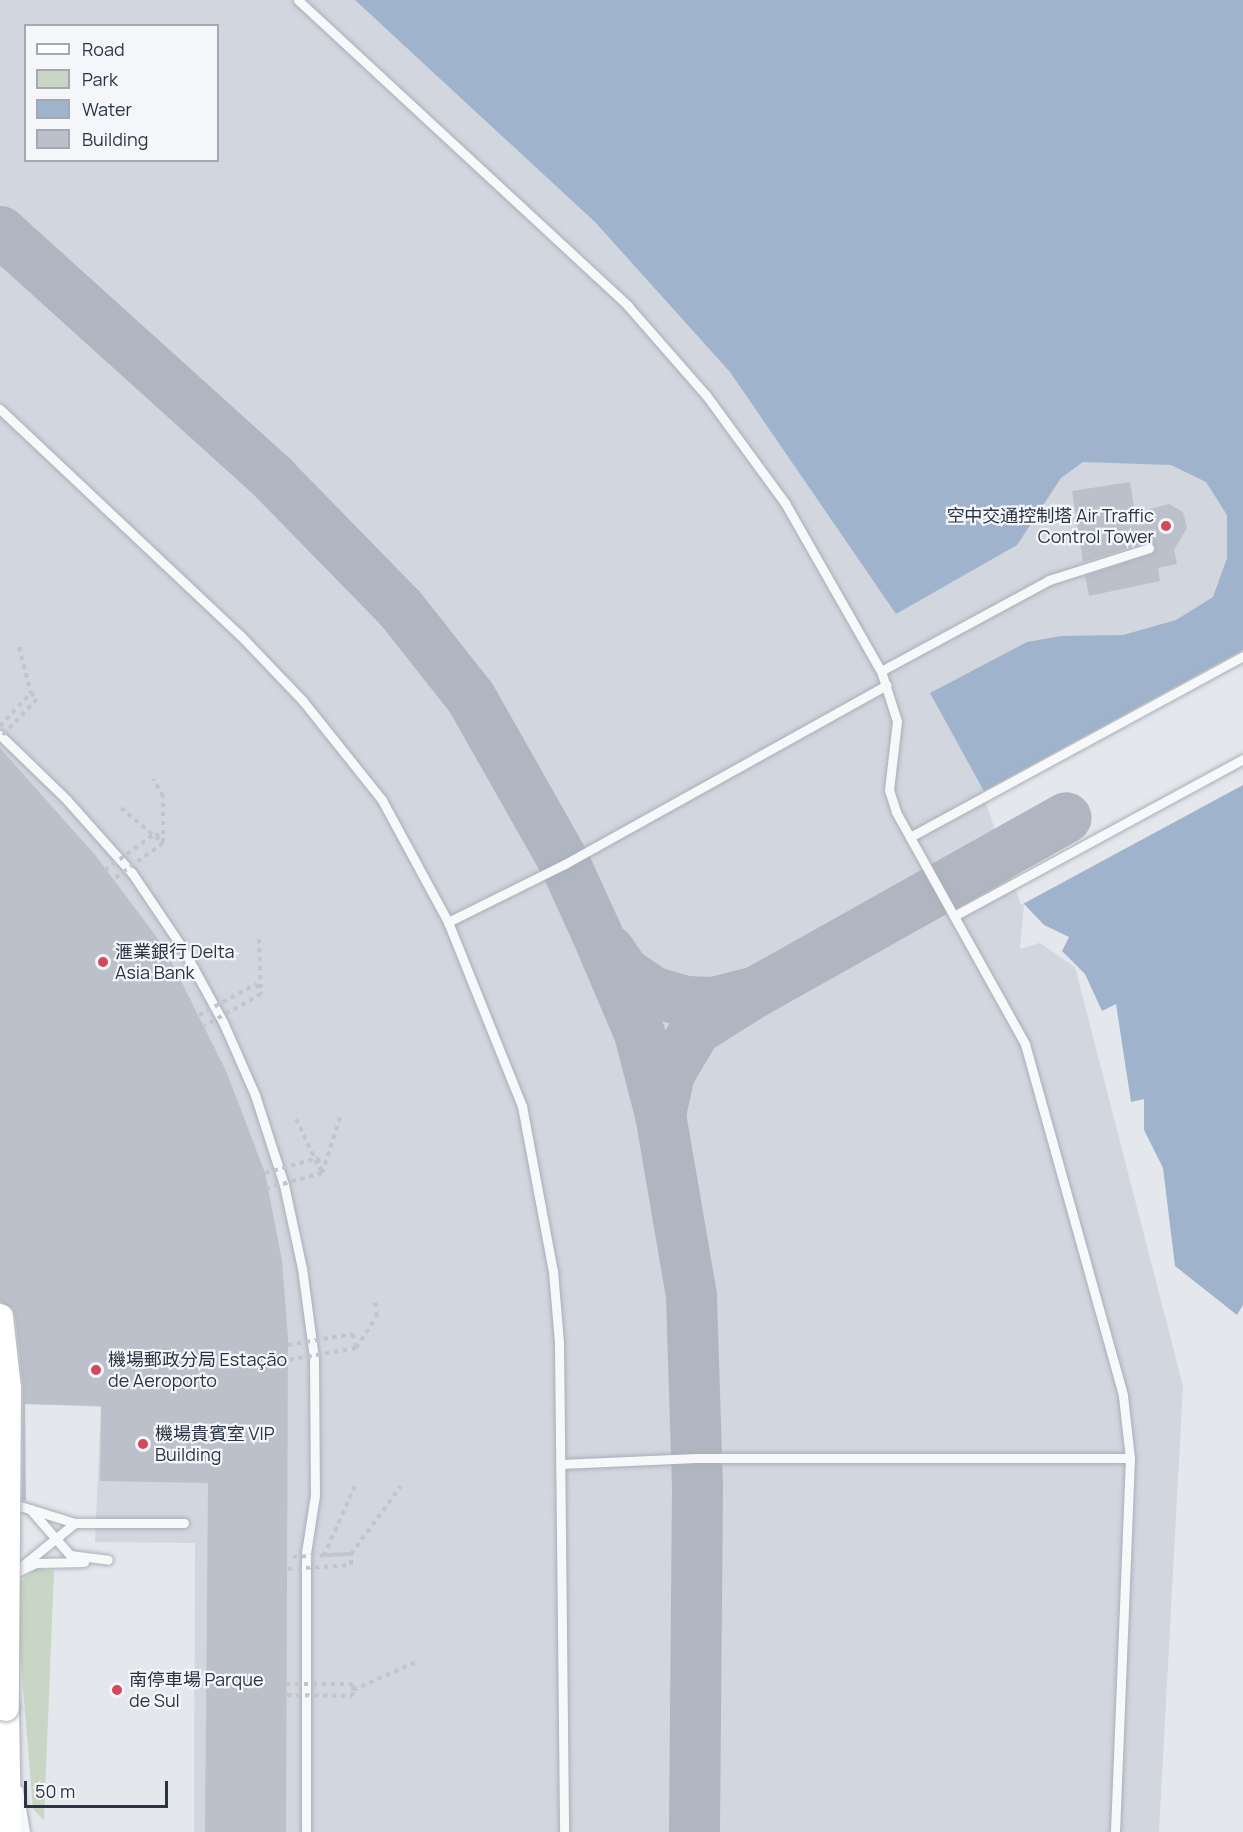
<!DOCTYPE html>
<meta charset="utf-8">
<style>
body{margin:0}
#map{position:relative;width:1243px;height:1832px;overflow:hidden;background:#e4e7ec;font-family:Manrope,"Noto Sans SC",sans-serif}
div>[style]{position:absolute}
.built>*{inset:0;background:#d2d6de}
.green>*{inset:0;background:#c9d6c5}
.water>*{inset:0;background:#9fb4cc}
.pier>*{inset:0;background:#e4e7ec}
.taxiway>*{height:51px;margin:-25.5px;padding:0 25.5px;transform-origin:25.5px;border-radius:25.5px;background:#b0b6c1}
.building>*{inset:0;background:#bbc0ca}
.path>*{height:4px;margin-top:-2px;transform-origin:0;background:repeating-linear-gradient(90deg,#c2c5cb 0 4.5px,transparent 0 9px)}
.roads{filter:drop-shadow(0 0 2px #a9aeb7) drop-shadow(0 0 2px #a9aeb7)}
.lane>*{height:9px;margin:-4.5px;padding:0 4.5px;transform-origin:4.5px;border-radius:4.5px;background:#f7f8fa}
.secondary>*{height:26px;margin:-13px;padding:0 13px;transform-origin:13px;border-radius:13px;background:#fff}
.path-bridge>*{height:4px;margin-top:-2px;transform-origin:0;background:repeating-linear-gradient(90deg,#c2c5cb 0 4.5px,transparent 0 9px)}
.bridges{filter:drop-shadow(0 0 2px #a9aeb7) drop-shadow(0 0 2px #a9aeb7)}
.secondary-bridge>*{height:26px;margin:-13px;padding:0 13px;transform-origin:13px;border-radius:13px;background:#fff}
.dots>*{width:16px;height:16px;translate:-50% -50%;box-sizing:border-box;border:3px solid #f4f6f9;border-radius:50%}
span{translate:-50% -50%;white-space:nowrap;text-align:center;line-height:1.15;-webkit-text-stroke:4.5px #f4f6f9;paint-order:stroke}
.poi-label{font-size:18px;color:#2b3445}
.right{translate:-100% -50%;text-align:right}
.left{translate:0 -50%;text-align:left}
.legend{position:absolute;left:24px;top:24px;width:195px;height:138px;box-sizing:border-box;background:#f4f6f9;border:2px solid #a4a8b1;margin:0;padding:8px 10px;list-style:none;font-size:18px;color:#2b3445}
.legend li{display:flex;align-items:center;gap:12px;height:30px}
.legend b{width:30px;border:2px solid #a4a8b1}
.scale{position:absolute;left:24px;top:1781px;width:144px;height:27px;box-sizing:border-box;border:3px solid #2b3445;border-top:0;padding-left:8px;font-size:18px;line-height:21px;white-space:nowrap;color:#2b3445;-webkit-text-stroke:4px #f4f6f9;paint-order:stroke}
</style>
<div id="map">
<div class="built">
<i style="clip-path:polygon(evenodd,0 0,1243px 0,1243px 785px,1024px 904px,1020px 949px,1040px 943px,1075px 967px,1183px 1386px,1159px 1832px,194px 1832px,195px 1543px,95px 1542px,101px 1407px,25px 1404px,18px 1330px,0 1257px,0 0,26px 26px,218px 26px,218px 160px,26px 160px,26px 26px)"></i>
</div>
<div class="green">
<i style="clip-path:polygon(36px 1569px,54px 1571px,44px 1820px,33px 1809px,16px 1602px,20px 1582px)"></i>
</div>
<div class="water">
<i style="clip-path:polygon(355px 0,1243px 0,1243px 1305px,1237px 1315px,1175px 1266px,1163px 1168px,1144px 1130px,1144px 1099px,1131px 1102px,1116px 1004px,1102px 1011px,1085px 974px,1062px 951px,1069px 937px,1044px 925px,1024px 904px,986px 795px,930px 693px,1027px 642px,1061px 636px,1123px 635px,1176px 620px,1213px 597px,1227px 558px,1227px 515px,1206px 482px,1171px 465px,1083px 462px,1061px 478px,1017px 545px,896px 614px,730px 372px,595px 222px)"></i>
</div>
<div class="pier">
<i style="clip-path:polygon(1243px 650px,1243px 785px,1021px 905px,982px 792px)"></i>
</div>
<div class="taxiway">
<i style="left:0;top:231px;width:368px;rotate:42.1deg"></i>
<i style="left:273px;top:478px;width:182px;rotate:45.7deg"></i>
<i style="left:400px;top:608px;width:115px;rotate:51.7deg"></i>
<i style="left:471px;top:698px;width:191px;rotate:60.5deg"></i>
<i style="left:565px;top:864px;width:75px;rotate:65.5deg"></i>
<i style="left:596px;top:932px;width:110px;rotate:66.9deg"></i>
<i style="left:639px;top:1033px;width:84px;rotate:75.5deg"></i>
<i style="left:660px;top:1114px;width:185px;rotate:80.3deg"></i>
<i style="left:691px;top:1296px;width:189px;rotate:88.2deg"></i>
<i style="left:697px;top:1485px;width:347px;rotate:90.5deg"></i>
<i style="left:609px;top:950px;width:27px;rotate:56deg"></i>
<i style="left:624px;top:972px;width:36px;rotate:34deg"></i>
<i style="left:654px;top:992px;width:33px;rotate:16deg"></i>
<i style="left:686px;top:1001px;width:27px;rotate:2deg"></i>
<i style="left:713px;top:1002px;width:44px;rotate:-14.3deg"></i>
<i style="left:756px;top:991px;width:72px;rotate:148.1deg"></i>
<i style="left:695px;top:1029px;width:51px;rotate:120.6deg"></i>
<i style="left:669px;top:1073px;width:42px;rotate:102.4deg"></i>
<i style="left:756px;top:991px;width:355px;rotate:-29.3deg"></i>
</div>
<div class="building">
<i style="clip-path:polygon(1130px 482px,1135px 513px,1169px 504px,1183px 512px,1187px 528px,1174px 550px,1177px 564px,1158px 568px,1160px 581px,1089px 596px,1085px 576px,1151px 554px,1156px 547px,1147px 542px,1083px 562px,1072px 491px)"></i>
<i style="clip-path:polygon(0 748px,96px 856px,164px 947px,227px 1073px,265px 1173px,282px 1261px,288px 1338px,286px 1832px,205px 1832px,208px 1483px,100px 1481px,101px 1406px,25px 1404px,26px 1501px,22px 1500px,23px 1388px,15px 1315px,12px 1308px,0 1302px)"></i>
</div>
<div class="path">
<i style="left:1137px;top:526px;width:8px;rotate:-14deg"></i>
<i style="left:19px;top:647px;width:48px;rotate:75.4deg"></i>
<i style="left:121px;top:808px;width:55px;rotate:39.8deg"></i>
<i style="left:163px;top:843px;width:47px;rotate:-90deg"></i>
<i style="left:163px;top:796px;width:20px;rotate:-120deg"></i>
<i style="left:259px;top:939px;width:55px;rotate:87.9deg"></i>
<i style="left:296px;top:1119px;width:60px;rotate:64.3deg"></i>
<i style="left:322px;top:1173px;width:61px;rotate:-71.9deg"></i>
<i style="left:356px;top:1348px;width:38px;rotate:-57deg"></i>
<i style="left:377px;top:1316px;width:14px;rotate:-98deg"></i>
<i style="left:355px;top:1486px;width:76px;rotate:114.2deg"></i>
<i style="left:324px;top:1555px;width:27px;rotate:-2deg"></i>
<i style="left:351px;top:1554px;width:84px;rotate:-53.7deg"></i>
<i style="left:353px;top:1690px;width:69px;rotate:-24deg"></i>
</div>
<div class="roads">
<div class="lane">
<i style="left:298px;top:0;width:450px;rotate:42.8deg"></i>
<i style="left:628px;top:306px;width:118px;rotate:48.8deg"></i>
<i style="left:706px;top:395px;width:134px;rotate:53.8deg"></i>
<i style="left:785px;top:503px;width:193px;rotate:60.3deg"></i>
<i style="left:881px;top:671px;width:52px;rotate:72.3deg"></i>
<i style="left:897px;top:721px;width:69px;rotate:96.6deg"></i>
<i style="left:889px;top:790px;width:23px;rotate:72deg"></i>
<i style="left:896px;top:812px;width:265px;rotate:60.9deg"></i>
<i style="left:1025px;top:1044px;width:365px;rotate:74.4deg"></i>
<i style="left:1123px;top:1396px;width:62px;rotate:83.6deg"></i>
<i style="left:1130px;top:1458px;width:374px;rotate:92.3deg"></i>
<i style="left:0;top:409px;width:330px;rotate:43.3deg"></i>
<i style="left:240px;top:635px;width:91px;rotate:46.3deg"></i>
<i style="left:303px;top:701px;width:127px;rotate:51.4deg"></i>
<i style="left:382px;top:800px;width:139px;rotate:61.6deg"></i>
<i style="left:448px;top:922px;width:198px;rotate:68.1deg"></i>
<i style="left:522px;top:1106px;width:168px;rotate:79.4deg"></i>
<i style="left:553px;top:1271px;width:72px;rotate:85.2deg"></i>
<i style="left:559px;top:1343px;width:489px;rotate:89.4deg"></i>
<i style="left:881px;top:671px;width:191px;rotate:-28.4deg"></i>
<i style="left:1049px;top:580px;width:105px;rotate:-17.7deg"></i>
<i style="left:0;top:735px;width:92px;rotate:44.1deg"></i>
<i style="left:66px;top:799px;width:99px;rotate:48.3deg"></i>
<i style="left:132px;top:873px;width:92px;rotate:56.1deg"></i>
<i style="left:183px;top:949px;width:83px;rotate:61.3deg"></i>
<i style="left:223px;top:1022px;width:80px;rotate:66.3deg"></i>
<i style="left:255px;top:1095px;width:95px;rotate:72.1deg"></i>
<i style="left:284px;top:1185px;width:85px;rotate:77.8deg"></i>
<i style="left:302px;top:1268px;width:91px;rotate:82.4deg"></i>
<i style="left:314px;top:1358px;width:137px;rotate:89.6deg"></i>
<i style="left:315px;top:1495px;width:59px;rotate:98.8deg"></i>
<i style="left:306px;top:1553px;width:279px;rotate:90deg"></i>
<i style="left:910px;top:837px;width:379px;rotate:-28.5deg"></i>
<i style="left:954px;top:916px;width:329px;rotate:-28.5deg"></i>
<i style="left:448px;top:922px;width:131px;rotate:-26.4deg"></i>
<i style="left:565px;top:864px;width:368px;rotate:-29.1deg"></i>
<i style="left:561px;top:1464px;width:135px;rotate:-2.5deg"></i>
<i style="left:696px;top:1458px;width:434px"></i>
<i style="left:10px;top:1503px;width:21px;rotate:17deg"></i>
<i style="left:30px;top:1509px;width:61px;rotate:49deg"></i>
<i style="left:70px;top:1555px;width:38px;rotate:7deg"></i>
<i style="left:30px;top:1509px;width:47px;rotate:17.3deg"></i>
<i style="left:75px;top:1523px;width:109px"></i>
<i style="left:22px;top:1566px;width:68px;rotate:-39.1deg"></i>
<i style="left:11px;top:1575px;width:28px;rotate:-26deg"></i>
<i style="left:36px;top:1563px;width:48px;rotate:-1.2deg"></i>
<i style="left:18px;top:1790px;width:43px;rotate:80.5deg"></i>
</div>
<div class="secondary">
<i style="left:6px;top:1708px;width:124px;rotate:89.1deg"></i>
</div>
</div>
<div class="path-bridge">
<i style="left:0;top:726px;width:45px;rotate:-46.8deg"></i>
<i style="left:31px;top:693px;width:8px;rotate:45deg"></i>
<i style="left:37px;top:699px;width:54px;rotate:133.5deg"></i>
<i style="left:105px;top:870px;width:63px;rotate:-36deg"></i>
<i style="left:156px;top:833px;width:12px;rotate:55deg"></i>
<i style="left:163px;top:843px;width:63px;rotate:144deg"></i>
<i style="left:199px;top:1015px;width:65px;rotate:-28.5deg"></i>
<i style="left:256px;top:984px;width:11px;rotate:63deg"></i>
<i style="left:261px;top:994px;width:65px;rotate:150.7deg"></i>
<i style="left:265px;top:1173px;width:55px;rotate:-15.8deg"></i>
<i style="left:318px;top:1158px;width:16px;rotate:75deg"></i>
<i style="left:322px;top:1173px;width:56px;rotate:164.5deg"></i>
<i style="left:288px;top:1345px;width:66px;rotate:-9.6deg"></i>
<i style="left:353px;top:1334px;width:14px;rotate:78deg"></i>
<i style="left:356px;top:1348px;width:69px;rotate:170deg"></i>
<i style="left:288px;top:1569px;width:63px;rotate:-3.6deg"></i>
<i style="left:351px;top:1565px;width:11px;rotate:-90deg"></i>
<i style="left:351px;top:1554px;width:62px;rotate:177.2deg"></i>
<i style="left:287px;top:1695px;width:65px;rotate:0.9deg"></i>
<i style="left:352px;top:1696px;width:6px;rotate:-81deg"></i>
<i style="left:353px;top:1690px;width:6px;rotate:-90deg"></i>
<i style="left:353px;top:1684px;width:66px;rotate:180deg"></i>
</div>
<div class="bridges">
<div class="secondary-bridge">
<i style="left:0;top:1317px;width:71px;rotate:83.6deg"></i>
<i style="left:8px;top:1388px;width:320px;rotate:90.4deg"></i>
</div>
</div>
<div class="dots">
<i style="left:1166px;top:526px;background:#d1495b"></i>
<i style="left:103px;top:962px;background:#d1495b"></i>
<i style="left:96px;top:1370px;background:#d1495b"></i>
<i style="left:143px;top:1444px;background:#d1495b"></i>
<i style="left:117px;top:1690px;background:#d1495b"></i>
</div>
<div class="poi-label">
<span class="right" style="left:1154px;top:526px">空中交通控制塔 Air Traffic<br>Control Tower</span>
<span class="left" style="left:115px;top:962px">滙業銀行 Delta<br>Asia Bank</span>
<span class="left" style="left:108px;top:1370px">機場郵政分局 Estação<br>de Aeroporto</span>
<span class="left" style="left:155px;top:1444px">機場貴賓室 VIP<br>Building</span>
<span class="left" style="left:129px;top:1690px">南停車場 Parque<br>de Sul</span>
</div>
<ul class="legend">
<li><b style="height:8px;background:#fff"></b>Road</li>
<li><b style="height:16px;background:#c9d6c5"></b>Park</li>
<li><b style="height:16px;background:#9fb4cc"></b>Water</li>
<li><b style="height:16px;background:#bbc0ca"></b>Building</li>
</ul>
<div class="scale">50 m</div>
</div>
